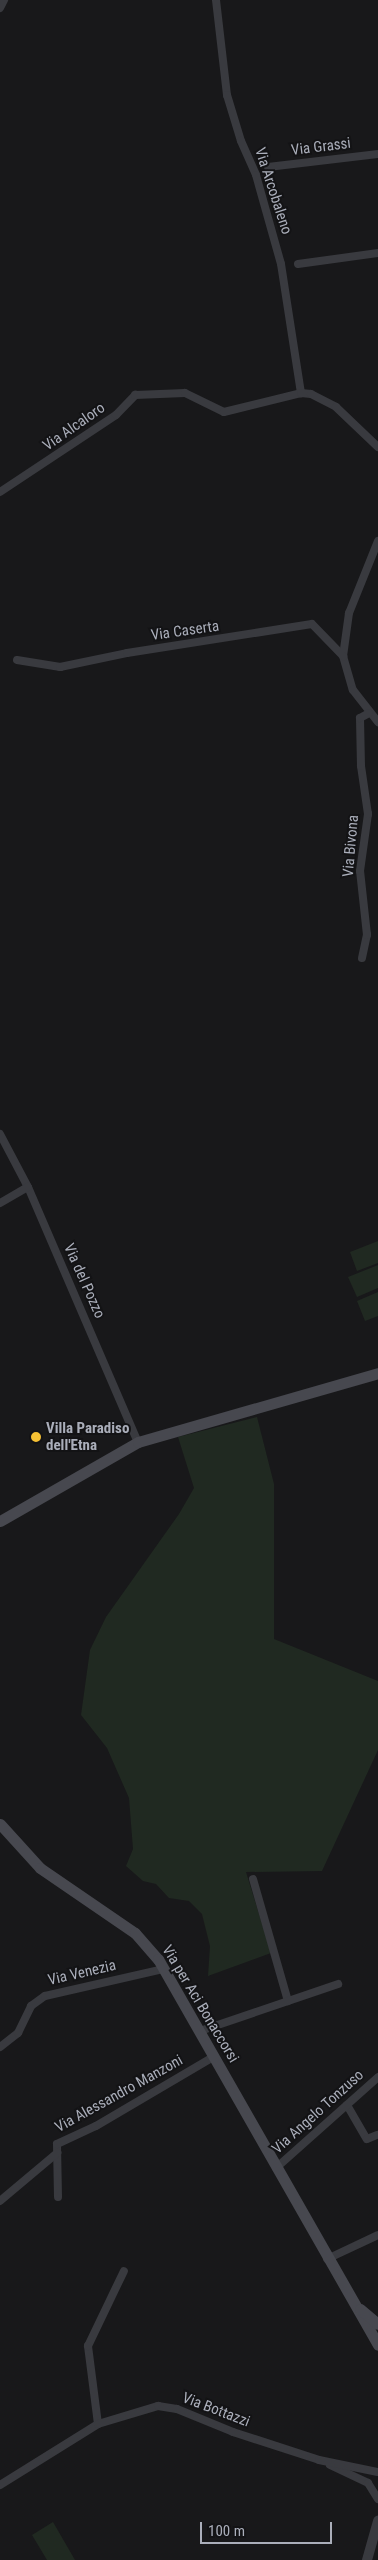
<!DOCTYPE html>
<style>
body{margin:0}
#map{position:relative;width:378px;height:2560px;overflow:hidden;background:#18181a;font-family:"Roboto Condensed",sans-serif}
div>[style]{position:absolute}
.green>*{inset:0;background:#202921}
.minor>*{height:8px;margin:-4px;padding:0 4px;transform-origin:4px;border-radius:4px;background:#393a3f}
.tertiary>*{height:10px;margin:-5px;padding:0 5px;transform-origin:5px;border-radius:5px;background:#393a3f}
.secondary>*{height:11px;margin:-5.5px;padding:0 5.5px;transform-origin:5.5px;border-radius:5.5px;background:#47484f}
.dots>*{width:14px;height:14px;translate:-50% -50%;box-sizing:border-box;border:2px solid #131315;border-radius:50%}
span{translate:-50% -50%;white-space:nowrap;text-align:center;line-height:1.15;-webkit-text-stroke:4px #131315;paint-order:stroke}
.street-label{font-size:15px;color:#aaaeba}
.poi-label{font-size:15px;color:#aaaeba;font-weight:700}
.left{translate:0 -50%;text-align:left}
.scale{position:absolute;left:200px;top:2522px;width:132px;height:22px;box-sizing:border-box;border:2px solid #aaaeba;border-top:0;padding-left:6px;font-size:15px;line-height:18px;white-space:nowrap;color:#aaaeba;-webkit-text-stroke:4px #131315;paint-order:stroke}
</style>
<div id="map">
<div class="green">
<i style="clip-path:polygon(378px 1241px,378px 1263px,357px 1271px,350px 1252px)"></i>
<i style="clip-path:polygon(378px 1265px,378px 1288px,357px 1297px,348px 1277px)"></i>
<i style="clip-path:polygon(378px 1292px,378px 1316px,365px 1321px,357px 1301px)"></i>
<i style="clip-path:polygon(257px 1417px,274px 1484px,274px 1639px,378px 1681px,378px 1750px,322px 1871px,246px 1872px,271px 1953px,208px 1976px,210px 1946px,202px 1914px,189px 1901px,169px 1898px,156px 1884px,143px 1881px,126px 1866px,133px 1849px,129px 1798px,107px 1748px,81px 1715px,90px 1650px,106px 1617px,179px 1514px,194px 1488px,178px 1437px)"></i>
<i style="clip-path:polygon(53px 2522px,75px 2560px,47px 2560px,32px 2535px)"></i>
</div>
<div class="minor">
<i style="left:216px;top:0;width:96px;rotate:83.4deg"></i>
<i style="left:227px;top:95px;width:48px;rotate:73.1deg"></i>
<i style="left:241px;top:141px;width:37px;rotate:66deg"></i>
<i style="left:256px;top:175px;width:92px;rotate:74.3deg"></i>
<i style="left:281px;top:264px;width:131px;rotate:81.2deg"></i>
<i style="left:0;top:8px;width:9px;rotate:-63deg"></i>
<i style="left:268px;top:167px;width:111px;rotate:-6.7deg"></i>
<i style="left:298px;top:264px;width:81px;rotate:-7.8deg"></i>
<i style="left:0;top:492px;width:139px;rotate:-33.6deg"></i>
<i style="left:116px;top:415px;width:28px;rotate:-46deg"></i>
<i style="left:135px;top:395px;width:50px;rotate:-2.3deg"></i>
<i style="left:185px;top:393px;width:43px;rotate:26deg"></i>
<i style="left:224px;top:412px;width:79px;rotate:-13.9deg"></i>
<i style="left:301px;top:393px;width:10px;rotate:6deg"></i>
<i style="left:311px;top:394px;width:28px;rotate:27deg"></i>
<i style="left:336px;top:407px;width:58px;rotate:43.6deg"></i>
<i style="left:378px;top:541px;width:78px;rotate:111.9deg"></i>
<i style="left:349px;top:613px;width:43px;rotate:97.9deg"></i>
<i style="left:343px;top:656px;width:35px;rotate:74deg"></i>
<i style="left:353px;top:690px;width:41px;rotate:52deg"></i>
<i style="left:17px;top:660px;width:44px;rotate:9.2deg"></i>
<i style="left:60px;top:667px;width:68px;rotate:-11.8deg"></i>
<i style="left:127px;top:653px;width:187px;rotate:-8.9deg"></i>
<i style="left:312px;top:624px;width:45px;rotate:45.9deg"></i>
<i style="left:362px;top:958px;width:24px;rotate:-78deg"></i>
<i style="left:367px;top:935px;width:64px;rotate:-96.2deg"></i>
<i style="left:360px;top:871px;width:58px;rotate:-82deg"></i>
<i style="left:368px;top:814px;width:49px;rotate:-98.3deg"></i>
<i style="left:361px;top:766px;width:48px;rotate:-91.2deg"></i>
<i style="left:360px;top:718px;width:10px;rotate:-29deg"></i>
<i style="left:0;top:1134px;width:60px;rotate:62.2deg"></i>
<i style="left:28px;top:1187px;width:278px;rotate:66.7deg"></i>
<i style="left:0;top:1203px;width:32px;rotate:-30deg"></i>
<i style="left:253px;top:1879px;width:127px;rotate:74deg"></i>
<i style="left:200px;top:2031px;width:146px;rotate:-18.8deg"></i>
<i style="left:0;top:2047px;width:23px;rotate:-38deg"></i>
<i style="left:18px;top:2033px;width:30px;rotate:-64deg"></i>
<i style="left:31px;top:2006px;width:17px;rotate:-36deg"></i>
<i style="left:45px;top:1996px;width:122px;rotate:-12.8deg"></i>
<i style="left:347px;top:2105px;width:39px;rotate:60deg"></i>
<i style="left:367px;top:2139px;width:11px;rotate:-22deg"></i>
<i style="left:276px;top:2168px;width:137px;rotate:-41.7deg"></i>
<i style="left:58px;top:2197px;width:53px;rotate:-91.1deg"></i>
<i style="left:57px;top:2144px;width:43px;rotate:-24.8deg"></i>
<i style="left:96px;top:2126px;width:138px;rotate:-30.5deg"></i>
<i style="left:0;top:2201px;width:75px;rotate:-40.1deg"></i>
<i style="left:327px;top:2259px;width:56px;rotate:-25.2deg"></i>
<i style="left:98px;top:2424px;width:79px;rotate:-97.3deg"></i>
<i style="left:88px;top:2346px;width:83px;rotate:-64.4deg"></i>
<i style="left:330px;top:2465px;width:42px;rotate:25.3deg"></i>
<i style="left:368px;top:2483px;width:19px;rotate:58deg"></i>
<i style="left:0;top:2485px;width:115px;rotate:-31.9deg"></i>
<i style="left:98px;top:2424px;width:63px;rotate:-16.7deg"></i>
<i style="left:158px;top:2406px;width:19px;rotate:9deg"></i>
<i style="left:177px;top:2409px;width:61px;rotate:22.3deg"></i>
<i style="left:233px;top:2432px;width:90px;rotate:18deg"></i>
<i style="left:319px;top:2460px;width:60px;rotate:11.5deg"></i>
</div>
<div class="tertiary">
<i style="left:367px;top:2560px;width:41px;rotate:-74.2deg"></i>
</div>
<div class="secondary">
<i style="left:0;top:1521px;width:159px;rotate:-29.8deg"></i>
<i style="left:138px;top:1442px;width:250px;rotate:-16deg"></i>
<i style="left:0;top:1824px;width:59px;rotate:47.7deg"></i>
<i style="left:40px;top:1868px;width:115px;rotate:34.4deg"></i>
<i style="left:135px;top:1933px;width:35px;rotate:49deg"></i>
<i style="left:158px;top:1959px;width:444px;rotate:60.3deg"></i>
<i style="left:360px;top:2309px;width:23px;rotate:40deg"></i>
</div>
<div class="dots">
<i style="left:36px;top:1437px;background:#f6c134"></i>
</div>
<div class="street-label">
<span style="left:321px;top:147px;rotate:-7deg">Via Grassi</span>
<span style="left:273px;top:191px;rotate:72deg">Via Arcobaleno</span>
<span style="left:74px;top:427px;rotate:-35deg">Via Alcaloro</span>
<span style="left:185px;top:631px;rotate:-8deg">Via Caserta</span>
<span style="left:351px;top:846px;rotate:-85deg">Via Bivona</span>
<span style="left:84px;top:1281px;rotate:66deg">Via del Pozzo</span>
<span style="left:82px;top:1973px;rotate:-13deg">Via Venezia</span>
<span style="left:200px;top:2004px;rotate:59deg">Via per Aci Bonaccorsi</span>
<span style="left:119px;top:2094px;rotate:-29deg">Via Alessandro Manzoni</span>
<span style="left:318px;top:2112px;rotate:-42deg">Via Angelo Tonzuso</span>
<span style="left:216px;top:2410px;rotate:21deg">Via Bottazzi</span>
</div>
<div class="poi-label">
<span class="left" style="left:46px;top:1437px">Villa Paradiso<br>dell'Etna</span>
</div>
<div class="scale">100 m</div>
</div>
